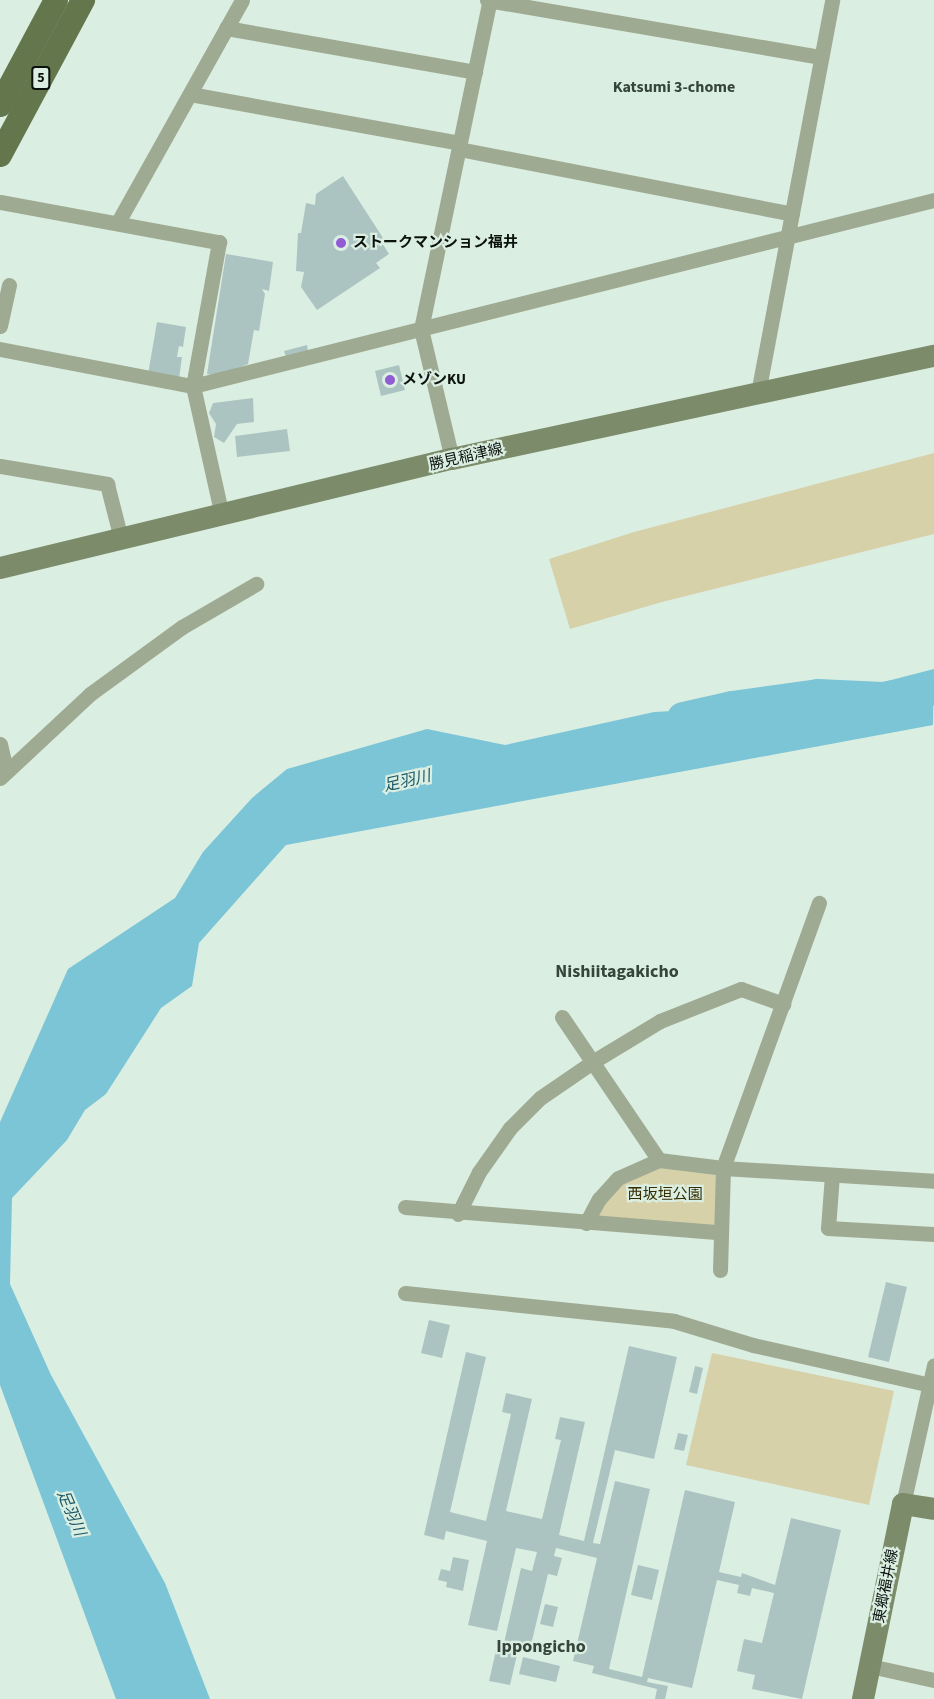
<!DOCTYPE html>
<meta charset="utf-8">
<style>
body{margin:0}
#map{position:relative;width:934px;height:1699px;overflow:hidden;background:#dbeee2;font-family:"Source Sans 3","Noto Sans JP",sans-serif}
div>[style]{position:absolute}
.green>*{inset:0;background:#d7d1aa}
.water>*{inset:0;background:#7cc5d7}
.river>*{height:32px;margin:-16px;padding:0 16px;transform-origin:16px;border-radius:16px;background:#7cc5d7}
.building>*{inset:0;background:#acc4c1}
.street>*{height:15px;margin:-7.5px;padding:0 7.5px;transform-origin:7.5px;border-radius:7.5px;background:#9faa93}
.secondary>*{height:22px;margin:-11px;padding:0 11px;transform-origin:11px;border-radius:11px;background:#7c8c6a}
.primary>*{height:24px;margin:-12px;padding:0 12px;transform-origin:12px;border-radius:12px;background:#63764c}
.dots>*{width:16px;height:16px;translate:-50% -50%;box-sizing:border-box;border:3px solid #dbeee2;border-radius:50%}
span{translate:-50% -50%;white-space:nowrap;text-align:center;line-height:1.15;-webkit-text-stroke:4.5px #dbeee2;paint-order:stroke}
.shield-label span{padding:2px 4px;background:#dbeee2;border:2px solid;border-radius:4px;-webkit-text-stroke-width:0}
.shield-label{font-size:14px;color:#0b120e;font-weight:700}
.poi-label{font-size:15px;color:#0b120e;font-weight:700}
.left{translate:0 -50%;text-align:left}
.street-label{font-size:15px;color:#0b120e}
.park-label{font-size:15px;color:#352d00}
.neighbourhood-label{font-size:16px;color:#36453c;font-weight:700}
.water-label{font-size:16px;color:#1b5865;font-style:italic}
.quarter-label{font-size:18px;color:#36453c;font-weight:700}
</style>
<div id="map">
<div class="green">
<i style="clip-path:polygon(934px 453px,934px 534px,662px 602px,570px 629px,549px 559px,634px 532px)"></i>
<i style="clip-path:polygon(659px 1164px,721px 1175px,715px 1228px,596px 1219px,599px 1204px,617px 1183px)"></i>
<i style="clip-path:polygon(712px 1353px,894px 1391px,869px 1505px,686px 1465px)"></i>
</div>
<div class="water">
<i style="clip-path:polygon(934px 669px,933px 725px,286px 845px,199px 943px,192px 986px,161px 1008px,106px 1094px,85px 1110px,67px 1140px,12px 1198px,10px 1284px,51px 1375px,165px 1583px,210px 1699px,116px 1699px,0 1385px,0 1122px,68px 969px,175px 898px,203px 852px,252px 798px,287px 769px,427px 729px,505px 745px,654px 712px,798px 704px)"></i>
</div>
<div class="river">
<i style="left:683px;top:718px;width:50px;rotate:-12.7deg"></i>
<i style="left:732px;top:707px;width:87px;rotate:-7.9deg"></i>
<i style="left:818px;top:695px;width:65px;rotate:2.6deg"></i>
<i style="left:883px;top:698px;width:52px;rotate:-10deg"></i>
</div>
<div class="building">
<i style="clip-path:polygon(343px 176px,385px 241px,382px 243px,389px 254px,376px 263px,380px 268px,317px 310px,301px 287px,304px 272px,296px 271px,298px 233px,301px 233px,306px 203px,315px 205px,316px 194px)"></i>
<i style="clip-path:polygon(226px 254px,273px 262px,269px 291px,262px 289px,265px 294px,259px 331px,254px 330px,248px 364px,219px 376px,207px 374px)"></i>
<i style="clip-path:polygon(157px 322px,186px 327px,183px 347px,179px 346px,177px 357px,182px 357px,179px 379px,148px 374px)"></i>
<i style="clip-path:polygon(307px 345px,308px 351px,286px 357px,284px 351px)"></i>
<i style="clip-path:polygon(399px 365px,405px 390px,381px 396px,375px 371px)"></i>
<i style="clip-path:polygon(253px 398px,254px 422px,237px 424px,224px 443px,214px 437px,216px 424px,209px 413px,213px 403px)"></i>
<i style="clip-path:polygon(287px 429px,290px 451px,237px 457px,235px 436px)"></i>
<i style="clip-path:polygon(886px 1282px,907px 1287px,889px 1362px,868px 1357px)"></i>
<i style="clip-path:polygon(429px 1320px,450px 1325px,442px 1358px,421px 1353px)"></i>
<i style="clip-path:polygon(629px 1346px,677px 1357px,654px 1459px,615px 1450px,593px 1543px,600px 1544px,615px 1481px,650px 1489px,609px 1669px,642px 1677px,685px 1490px,735px 1502px,719px 1572px,741px 1577px,742px 1573px,775px 1585px,791px 1518px,841px 1530px,802px 1699px,752px 1689px,755px 1675px,737px 1671px,744px 1639px,762px 1643px,774px 1593px,752px 1588px,750px 1596px,737px 1593px,739px 1585px,717px 1580px,692px 1688px,648px 1678px,647px 1682px,668px 1686px,665px 1699px,655px 1699px,657px 1689px,592px 1673px,594px 1666px,573px 1661px,597px 1558px,556px 1548px,554px 1556px,562px 1558px,557px 1576px,548px 1574px,530px 1649px,519px 1646px,510px 1685px,489px 1681px,498px 1642px,504px 1643px,521px 1568px,532px 1571px,537px 1552px,516px 1548px,497px 1631px,468px 1625px,487px 1541px,446px 1531px,444px 1540px,424px 1535px,466px 1352px,486px 1357px,450px 1512px,486px 1521px,511px 1414px,502px 1412px,506px 1393px,532px 1399px,506px 1511px,542px 1519px,561px 1440px,555px 1439px,560px 1417px,585px 1422px,559px 1535px,584px 1541px)"></i>
<i style="clip-path:polygon(695px 1366px,703px 1368px,697px 1394px,689px 1392px)"></i>
<i style="clip-path:polygon(678px 1433px,688px 1435px,684px 1451px,674px 1449px)"></i>
<i style="clip-path:polygon(453px 1557px,469px 1560px,463px 1591px,446px 1587px,447px 1582px,438px 1580px,441px 1569px,450px 1571px)"></i>
<i style="clip-path:polygon(638px 1565px,659px 1570px,652px 1600px,631px 1595px)"></i>
<i style="clip-path:polygon(545px 1604px,558px 1607px,553px 1627px,540px 1624px)"></i>
<i style="clip-path:polygon(523px 1657px,560px 1666px,556px 1682px,519px 1674px)"></i>
</div>
<div class="street">
<i style="left:487px;top:0;width:339px;rotate:9.7deg"></i>
<i style="left:226px;top:28px;width:253px;rotate:10deg"></i>
<i style="left:190px;top:94px;width:274px;rotate:10.3deg"></i>
<i style="left:459px;top:149px;width:339px;rotate:11deg"></i>
<i style="left:0;top:202px;width:223px;rotate:10.4deg"></i>
<i style="left:219px;top:242px;width:146px;rotate:100.2deg"></i>
<i style="left:193px;top:386px;width:133px;rotate:77.4deg"></i>
<i style="left:118px;top:222px;width:254px;rotate:-60.8deg"></i>
<i style="left:0;top:326px;width:42px;rotate:-77.6deg"></i>
<i style="left:0;top:349px;width:197px;rotate:10.9deg"></i>
<i style="left:193px;top:386px;width:764px;rotate:-14.09deg"></i>
<i style="left:758px;top:393px;width:400px;rotate:-79.3deg"></i>
<i style="left:452px;top:459px;width:134px;rotate:-103.4deg"></i>
<i style="left:421px;top:329px;width:336px;rotate:-78.2deg"></i>
<i style="left:0;top:466px;width:109px;rotate:9.5deg"></i>
<i style="left:107px;top:484px;width:57px;rotate:75.7deg"></i>
<i style="left:0;top:744px;width:26px;rotate:77deg"></i>
<i style="left:0;top:778px;width:123px;rotate:-43deg"></i>
<i style="left:90px;top:694px;width:114px;rotate:-36.1deg"></i>
<i style="left:182px;top:627px;width:86px;rotate:-30.2deg"></i>
<i style="left:562px;top:1017px;width:173px;rotate:55.9deg"></i>
<i style="left:832px;top:1175px;width:53px;rotate:94.3deg"></i>
<i style="left:828px;top:1228px;width:106px;rotate:3.2deg"></i>
<i style="left:405px;top:1207px;width:315px;rotate:4.6deg"></i>
<i style="left:458px;top:1214px;width:47px;rotate:-63.4deg"></i>
<i style="left:479px;top:1172px;width:54px;rotate:-54.8deg"></i>
<i style="left:510px;top:1128px;width:42px;rotate:-45deg"></i>
<i style="left:540px;top:1098px;width:65px;rotate:-34.4deg"></i>
<i style="left:594px;top:1061px;width:77px;rotate:-31.2deg"></i>
<i style="left:660px;top:1021px;width:87px;rotate:-21.6deg"></i>
<i style="left:741px;top:989px;width:45px;rotate:19.7deg"></i>
<i style="left:586px;top:1223px;width:27px;rotate:-62deg"></i>
<i style="left:599px;top:1199px;width:28px;rotate:-48deg"></i>
<i style="left:618px;top:1178px;width:45px;rotate:-23.7deg"></i>
<i style="left:659px;top:1160px;width:64px;rotate:7.1deg"></i>
<i style="left:723px;top:1168px;width:211px;rotate:3.5deg"></i>
<i style="left:720px;top:1270px;width:102px;rotate:-88.3deg"></i>
<i style="left:723px;top:1168px;width:282px;rotate:-70.1deg"></i>
<i style="left:405px;top:1293px;width:270px;rotate:5.9deg"></i>
<i style="left:674px;top:1321px;width:83px;rotate:16.9deg"></i>
<i style="left:753px;top:1345px;width:181px;rotate:12.7deg"></i>
<i style="left:903px;top:1504px;width:142px;rotate:-77.4deg"></i>
<i style="left:870px;top:1666px;width:66px;rotate:12.3deg"></i>
</div>
<div class="secondary">
<i style="left:0;top:568px;width:465px;rotate:-13.6deg"></i>
<i style="left:452px;top:459px;width:493px;rotate:-12.1deg"></i>
<i style="left:863px;top:1699px;width:199px;rotate:-78.4deg"></i>
<i style="left:903px;top:1504px;width:31px;rotate:9deg"></i>
</div>
<div class="primary">
<i style="left:0;top:105px;width:119px;rotate:-61.9deg"></i>
<i style="left:0;top:155px;width:176px;rotate:-61.8deg"></i>
</div>
<div class="dots">
<i style="left:341px;top:243px;background:#915bd3"></i>
<i style="left:390px;top:380px;background:#915bd3"></i>
</div>
<div class="shield-label">
<span style="left:41px;top:78px">5</span>
</div>
<div class="poi-label">
<span class="left" style="left:353px;top:243px">ストークマンション福井</span>
<span class="left" style="left:402px;top:380px">メゾンKU</span>
</div>
<div class="street-label">
<span style="left:466px;top:457px;rotate:-13deg">勝見稲津線</span>
<span style="left:886px;top:1586px;rotate:-79deg">東郷福井線</span>
</div>
<div class="park-label">
<span style="left:665px;top:1195px">西坂垣公園</span>
</div>
<div class="neighbourhood-label">
<span style="left:674px;top:87px">Katsumi 3-chome</span>
</div>
<div class="water-label">
<span style="left:407px;top:781px;rotate:-13deg">足羽川</span>
<span style="left:71px;top:1513px;rotate:67deg">足羽川</span>
</div>
<div class="quarter-label">
<span style="left:617px;top:972px">Nishiitagakicho</span>
<span style="left:541px;top:1647px">Ippongicho</span>
</div>
</div>
